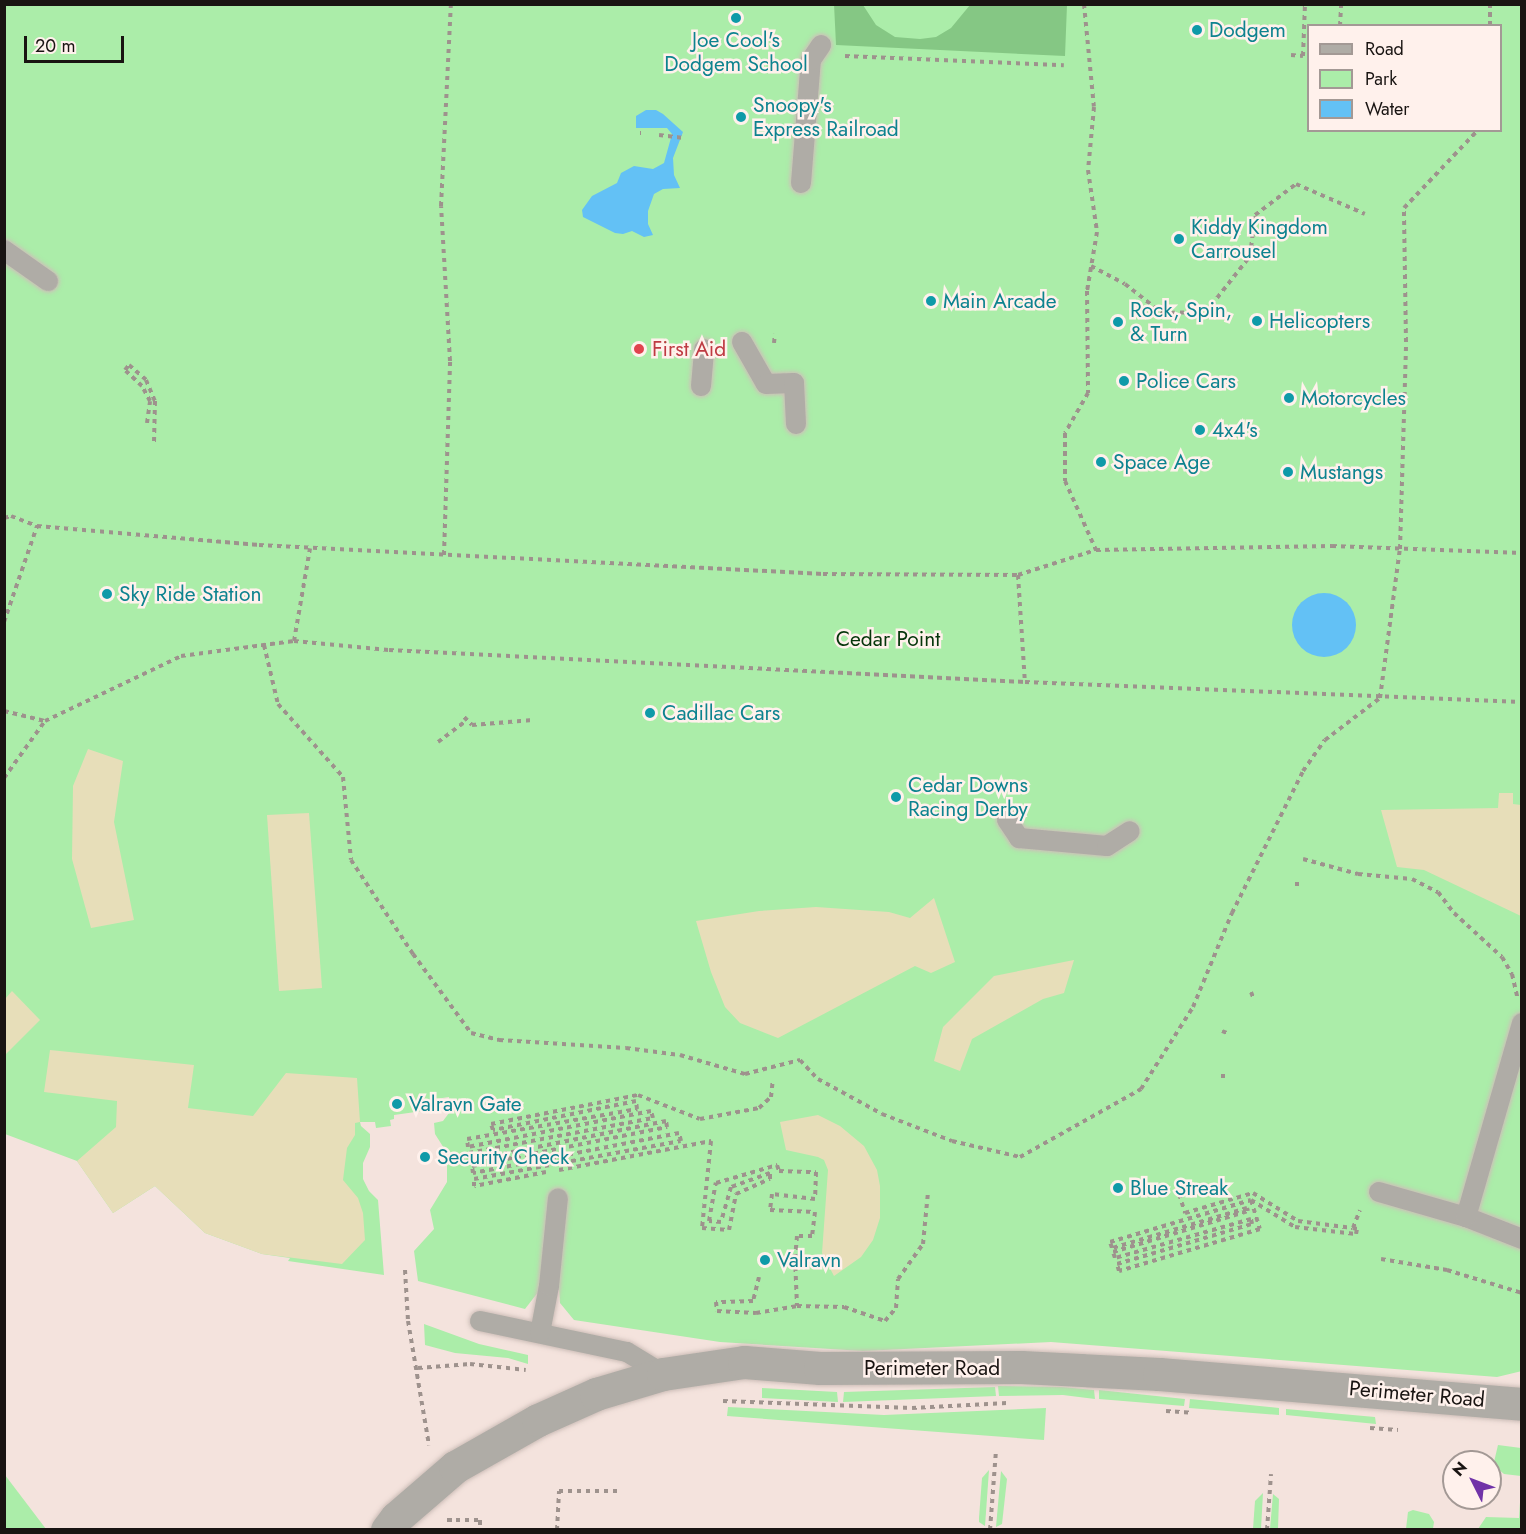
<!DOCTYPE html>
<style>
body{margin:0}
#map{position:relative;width:1526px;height:1534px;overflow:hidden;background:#f4e3dd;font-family:Jost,sans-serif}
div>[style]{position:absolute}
.green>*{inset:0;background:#abeda9}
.forest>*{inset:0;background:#85c784}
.sand>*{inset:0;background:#e7deb9}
.water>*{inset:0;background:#63c1f5}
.round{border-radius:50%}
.path>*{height:4px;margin-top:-2px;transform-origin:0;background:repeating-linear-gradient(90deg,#9e928d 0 4.5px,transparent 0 9px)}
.roads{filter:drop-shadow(0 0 2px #cdbeb8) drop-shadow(0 0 2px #cdbeb8)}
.lane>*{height:20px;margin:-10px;padding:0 10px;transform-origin:10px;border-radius:10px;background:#afaca6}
.street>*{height:33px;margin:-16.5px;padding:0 16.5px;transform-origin:16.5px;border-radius:16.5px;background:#afaca6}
.dots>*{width:16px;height:16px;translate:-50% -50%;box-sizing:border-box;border:3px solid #fff1ec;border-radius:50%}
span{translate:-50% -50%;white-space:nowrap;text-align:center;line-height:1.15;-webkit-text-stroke:5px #fff1ec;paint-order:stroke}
.culture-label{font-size:21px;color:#0d838f}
.left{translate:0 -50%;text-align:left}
.health-label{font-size:21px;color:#be3a42}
.park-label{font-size:21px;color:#05360a}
.street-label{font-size:21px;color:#191412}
.frame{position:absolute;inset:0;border:6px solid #191412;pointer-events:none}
.legend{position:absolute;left:1307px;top:24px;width:195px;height:108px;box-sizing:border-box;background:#fff1ec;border:2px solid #a39995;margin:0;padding:8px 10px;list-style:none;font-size:18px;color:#191412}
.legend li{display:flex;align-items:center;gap:12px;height:30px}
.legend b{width:30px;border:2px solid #a39995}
.north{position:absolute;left:1442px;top:1450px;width:60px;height:60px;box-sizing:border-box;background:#fff1ec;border:2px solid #a39995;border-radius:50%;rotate:312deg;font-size:16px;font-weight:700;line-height:24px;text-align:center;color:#191412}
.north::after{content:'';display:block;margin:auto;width:21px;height:27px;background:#7133a8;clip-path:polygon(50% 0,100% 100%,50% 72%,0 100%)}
.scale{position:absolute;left:24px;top:36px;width:100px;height:27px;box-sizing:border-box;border:3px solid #191412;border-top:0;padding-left:8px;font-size:18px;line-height:21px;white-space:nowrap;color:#191412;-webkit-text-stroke:4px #fff1ec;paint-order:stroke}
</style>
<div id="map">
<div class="green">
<i style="clip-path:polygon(evenodd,5px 5px,1521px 5px,1522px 1371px,1497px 1377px,1051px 1342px,863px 1351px,720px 1342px,574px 1320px,560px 1303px,559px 1286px,539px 1285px,539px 1291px,525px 1309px,418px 1281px,414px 1251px,434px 1229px,430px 1210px,447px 1182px,447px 1153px,435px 1134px,434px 1123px,443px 1121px,449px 1113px,449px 1097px,436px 1099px,437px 1109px,394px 1115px,394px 1119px,390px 1120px,391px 1126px,376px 1128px,375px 1122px,360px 1122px,361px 1126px,370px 1134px,370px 1147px,363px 1163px,363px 1179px,369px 1191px,378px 1200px,384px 1275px,288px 1261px,290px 1258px,262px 1254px,205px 1233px,155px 1186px,113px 1213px,77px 1161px,5px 1134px,5px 5px,1308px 26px,1500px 26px,1500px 130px,1308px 130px,1308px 26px)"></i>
<i style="clip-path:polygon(424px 1324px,479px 1344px,528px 1355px,528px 1364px,508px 1358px,455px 1353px,425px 1345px)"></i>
<i style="clip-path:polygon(998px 1386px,1062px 1387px,1094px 1390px,1095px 1399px,1063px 1395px,999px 1396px)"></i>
<i style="clip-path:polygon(995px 1387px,996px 1396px,843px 1402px,844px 1392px)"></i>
<i style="clip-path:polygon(762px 1388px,837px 1392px,838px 1402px,762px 1398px)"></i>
<i style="clip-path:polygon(1099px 1390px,1185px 1399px,1184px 1406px,1099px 1399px)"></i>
<i style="clip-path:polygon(1190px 1399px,1279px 1408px,1279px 1415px,1189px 1408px)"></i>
<i style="clip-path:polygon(728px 1407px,884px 1415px,1046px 1408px,1044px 1440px,727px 1416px)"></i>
<i style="clip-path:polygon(1286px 1409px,1375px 1417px,1376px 1424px,1286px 1415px)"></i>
<i style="clip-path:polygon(1498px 1445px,1521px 1448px,1521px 1476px,1504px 1474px,1498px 1469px,1494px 1462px)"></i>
<i style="clip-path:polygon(989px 1470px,985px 1526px,979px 1522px,979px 1518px,982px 1478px)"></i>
<i style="clip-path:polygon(1001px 1471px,1007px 1479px,1002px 1524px,996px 1527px)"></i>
<i style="clip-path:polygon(4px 1475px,5px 1475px,46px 1529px,5px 1529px)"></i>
<i style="clip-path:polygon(1521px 1486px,1521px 1529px,1478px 1529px,1486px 1517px,1519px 1518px)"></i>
<i style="clip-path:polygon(1263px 1493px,1261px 1529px,1253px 1529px,1255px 1501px)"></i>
<i style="clip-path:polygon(1273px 1494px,1279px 1499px,1278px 1529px,1270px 1529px)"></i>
<i style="clip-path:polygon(1413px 1510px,1429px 1514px,1434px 1522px,1433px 1529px,1406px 1529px,1408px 1512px)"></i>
</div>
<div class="forest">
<i style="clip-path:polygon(834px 4px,863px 5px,876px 25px,895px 37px,920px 39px,936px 37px,951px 28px,970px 5px,1067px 5px,1065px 56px,836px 45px)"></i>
</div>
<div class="sand">
<i style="clip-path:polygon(88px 749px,123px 761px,114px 822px,134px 920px,91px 928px,72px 859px,73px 786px)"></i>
<i style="clip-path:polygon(1499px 793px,1513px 793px,1513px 804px,1521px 805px,1521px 916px,1424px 870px,1397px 867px,1381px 810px,1498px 808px)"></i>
<i style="clip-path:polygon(309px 813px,322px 988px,279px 991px,267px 815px)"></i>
<i style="clip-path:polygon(934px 898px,955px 962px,931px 973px,915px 966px,778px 1038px,740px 1023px,725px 1007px,711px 972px,696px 921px,759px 911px,816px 907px,889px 912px,910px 918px)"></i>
<i style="clip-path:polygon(1074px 960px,1064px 993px,1043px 999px,972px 1039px,960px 1071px,934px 1061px,943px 1027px,994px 976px)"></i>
<i style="clip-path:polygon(12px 991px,40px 1020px,5px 1055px,5px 999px)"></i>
<i style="clip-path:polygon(50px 1050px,194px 1065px,188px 1108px,253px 1116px,286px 1073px,357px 1078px,360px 1122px,355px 1123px,355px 1135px,347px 1148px,343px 1180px,358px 1198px,363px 1213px,365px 1240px,342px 1264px,262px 1254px,205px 1233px,155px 1186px,113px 1213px,77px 1161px,116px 1127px,117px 1101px,44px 1092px)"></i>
<i style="clip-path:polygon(818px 1115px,840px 1126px,864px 1146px,877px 1170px,880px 1186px,880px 1218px,873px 1240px,861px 1257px,834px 1276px,822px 1253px,828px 1170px,824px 1160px,818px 1157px,786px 1150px,780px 1122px)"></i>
</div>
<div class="water">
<i style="clip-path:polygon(646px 110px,656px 110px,663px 114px,683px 132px,673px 158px,674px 175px,680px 188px,663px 189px,654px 194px,648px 211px,648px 224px,653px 235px,644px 237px,632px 231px,623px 234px,615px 233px,583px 217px,582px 210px,592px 196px,617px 183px,621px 173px,634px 166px,653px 169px,664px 163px,672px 134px,667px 128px,636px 128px,636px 116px)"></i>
<i class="round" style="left:1292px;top:593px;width:64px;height:64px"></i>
</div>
<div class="path">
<i style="left:1084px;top:4px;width:103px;rotate:84.5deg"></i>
<i style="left:1094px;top:107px;width:63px;rotate:95.4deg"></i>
<i style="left:1088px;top:170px;width:63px;rotate:81.7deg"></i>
<i style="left:1097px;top:232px;width:60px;rotate:99.6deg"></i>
<i style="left:1087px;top:291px;width:102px;rotate:89.4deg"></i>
<i style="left:1088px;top:393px;width:46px;rotate:119.9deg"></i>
<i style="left:1065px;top:433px;width:48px;rotate:90deg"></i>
<i style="left:1065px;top:481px;width:76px;rotate:65.8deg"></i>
<i style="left:1340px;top:26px;width:22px;rotate:-87deg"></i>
<i style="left:1490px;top:26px;width:22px;rotate:-90deg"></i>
<i style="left:1291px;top:55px;width:12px;rotate:5deg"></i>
<i style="left:1303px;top:56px;width:52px;rotate:-87.8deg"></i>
<i style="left:845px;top:56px;width:219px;rotate:2.4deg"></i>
<i style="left:640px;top:133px;width:1px"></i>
<i style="left:659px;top:135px;width:23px;rotate:7deg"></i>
<i style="left:1091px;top:266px;width:38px;rotate:28deg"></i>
<i style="left:1125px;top:284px;width:47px;rotate:38.1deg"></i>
<i style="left:1162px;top:313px;width:44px;rotate:-1.3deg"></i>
<i style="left:1206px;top:312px;width:71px;rotate:-51.8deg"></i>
<i style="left:1250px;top:256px;width:41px;rotate:-83deg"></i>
<i style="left:1255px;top:215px;width:51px;rotate:-37.1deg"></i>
<i style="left:1296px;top:184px;width:75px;rotate:23.5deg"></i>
<i style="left:774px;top:343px;width:9px;rotate:-84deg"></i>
<i style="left:147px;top:423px;width:22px;rotate:-82deg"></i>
<i style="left:150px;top:401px;width:17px;rotate:-118deg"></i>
<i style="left:142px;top:386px;width:23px;rotate:-137deg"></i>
<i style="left:125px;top:370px;width:6px;rotate:-51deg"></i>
<i style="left:129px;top:365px;width:23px;rotate:41deg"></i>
<i style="left:146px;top:380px;width:23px;rotate:67deg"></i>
<i style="left:155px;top:401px;width:41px;rotate:91.4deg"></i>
<i style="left:4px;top:518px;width:7px;rotate:-16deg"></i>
<i style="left:11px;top:516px;width:28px;rotate:21deg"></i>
<i style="left:37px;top:526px;width:223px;rotate:4.9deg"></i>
<i style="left:259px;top:545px;width:565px;rotate:2.94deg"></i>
<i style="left:823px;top:574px;width:195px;rotate:0.3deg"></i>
<i style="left:1018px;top:575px;width:82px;rotate:-17.8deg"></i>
<i style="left:1096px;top:550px;width:236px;rotate:-1deg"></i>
<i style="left:1332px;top:546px;width:190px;rotate:2.1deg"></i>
<i style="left:444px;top:555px;width:194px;rotate:-88.2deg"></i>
<i style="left:450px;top:361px;width:155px;rotate:-93.3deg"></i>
<i style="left:441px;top:206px;width:202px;rotate:-87.2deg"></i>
<i style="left:1018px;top:575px;width:107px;rotate:86.3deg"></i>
<i style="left:4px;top:622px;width:102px;rotate:-71deg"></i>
<i style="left:294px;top:641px;width:94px;rotate:-80.2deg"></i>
<i style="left:264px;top:645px;width:61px;rotate:76.7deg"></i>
<i style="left:278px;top:704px;width:98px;rotate:48.3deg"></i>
<i style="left:343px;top:777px;width:83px;rotate:84.5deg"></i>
<i style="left:351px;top:860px;width:113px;rotate:56.6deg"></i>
<i style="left:413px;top:954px;width:98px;rotate:53.7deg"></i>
<i style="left:471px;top:1033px;width:29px;rotate:14deg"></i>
<i style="left:499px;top:1040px;width:127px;rotate:3.6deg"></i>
<i style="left:626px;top:1048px;width:54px;rotate:7.4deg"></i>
<i style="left:680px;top:1055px;width:68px;rotate:16.3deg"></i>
<i style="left:745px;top:1074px;width:57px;rotate:-14.3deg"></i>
<i style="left:800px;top:1060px;width:26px;rotate:47deg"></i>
<i style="left:818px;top:1079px;width:73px;rotate:28.7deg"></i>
<i style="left:882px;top:1114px;width:75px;rotate:21.1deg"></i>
<i style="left:952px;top:1141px;width:70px;rotate:13.2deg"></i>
<i style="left:1020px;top:1157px;width:139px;rotate:-29.3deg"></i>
<i style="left:1141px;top:1089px;width:97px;rotate:-57.6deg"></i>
<i style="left:1193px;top:1007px;width:102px;rotate:-67.5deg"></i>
<i style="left:1232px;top:913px;width:159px;rotate:-63.4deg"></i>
<i style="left:1303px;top:771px;width:38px;rotate:-55deg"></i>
<i style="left:1325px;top:740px;width:69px;rotate:-37.4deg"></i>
<i style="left:1380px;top:698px;width:150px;rotate:-82.4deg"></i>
<i style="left:1400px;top:549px;width:207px;rotate:-88.3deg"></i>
<i style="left:1406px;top:342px;width:134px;rotate:-90.9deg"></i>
<i style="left:1404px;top:208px;width:108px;rotate:-46.5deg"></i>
<i style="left:4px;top:711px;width:42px;rotate:13.7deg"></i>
<i style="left:464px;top:717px;width:11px;rotate:45deg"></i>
<i style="left:472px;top:725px;width:61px;rotate:-4.7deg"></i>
<i style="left:438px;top:742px;width:35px;rotate:-37deg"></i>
<i style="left:4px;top:778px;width:70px;rotate:-54.3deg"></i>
<i style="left:45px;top:721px;width:151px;rotate:-25.5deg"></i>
<i style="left:181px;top:656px;width:114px;rotate:-7.6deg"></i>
<i style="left:294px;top:641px;width:95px;rotate:5.4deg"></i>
<i style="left:389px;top:650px;width:637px;rotate:2.88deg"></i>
<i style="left:1025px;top:682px;width:497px;rotate:2.3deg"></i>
<i style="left:1303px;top:859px;width:57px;rotate:15.3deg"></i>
<i style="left:1358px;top:874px;width:54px;rotate:5.3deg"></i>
<i style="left:1412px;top:879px;width:29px;rotate:27deg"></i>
<i style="left:1438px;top:892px;width:26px;rotate:53deg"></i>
<i style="left:1454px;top:913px;width:65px;rotate:42.5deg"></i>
<i style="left:1502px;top:957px;width:20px;rotate:60deg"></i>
<i style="left:1512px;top:974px;width:26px;rotate:77deg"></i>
<i style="left:1297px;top:886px;width:4px;rotate:-90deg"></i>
<i style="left:1251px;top:992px;width:5px;rotate:68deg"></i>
<i style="left:1222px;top:1031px;width:5px;rotate:22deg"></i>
<i style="left:1221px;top:1076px;width:4px"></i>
<i style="left:559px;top:1170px;width:155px;rotate:-10.8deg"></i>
<i style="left:711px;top:1141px;width:87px;rotate:95.9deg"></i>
<i style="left:702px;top:1228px;width:27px;rotate:4deg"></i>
<i style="left:729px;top:1230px;width:37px;rotate:-79deg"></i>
<i style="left:736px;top:1194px;width:37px;rotate:-24deg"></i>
<i style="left:770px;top:1179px;width:6px;rotate:-90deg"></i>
<i style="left:770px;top:1173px;width:41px;rotate:160.3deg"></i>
<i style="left:731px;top:1187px;width:36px;rotate:106deg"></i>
<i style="left:721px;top:1222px;width:12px;rotate:-175deg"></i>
<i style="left:709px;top:1221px;width:39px;rotate:-80deg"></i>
<i style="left:716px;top:1183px;width:64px;rotate:-16.4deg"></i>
<i style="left:777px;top:1165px;width:6px;rotate:72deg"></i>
<i style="left:779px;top:1171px;width:37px;rotate:2deg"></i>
<i style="left:816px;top:1172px;width:27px;rotate:92deg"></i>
<i style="left:815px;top:1199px;width:43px;rotate:-173.4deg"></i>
<i style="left:772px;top:1194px;width:16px;rotate:97deg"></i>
<i style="left:770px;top:1210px;width:45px;rotate:2.5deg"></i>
<i style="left:815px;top:1212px;width:24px;rotate:97deg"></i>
<i style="left:812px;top:1236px;width:15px;rotate:180deg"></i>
<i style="left:797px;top:1236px;width:22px;rotate:95deg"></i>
<i style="left:795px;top:1258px;width:48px;rotate:87.6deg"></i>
<i style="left:797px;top:1306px;width:47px;rotate:1.2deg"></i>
<i style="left:844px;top:1307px;width:43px;rotate:18.9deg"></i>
<i style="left:885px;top:1321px;width:17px;rotate:-50deg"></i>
<i style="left:896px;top:1308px;width:29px;rotate:-86deg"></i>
<i style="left:898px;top:1279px;width:43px;rotate:-54.5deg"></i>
<i style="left:923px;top:1244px;width:52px;rotate:-84.5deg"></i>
<i style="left:546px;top:1172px;width:73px;rotate:169deg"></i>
<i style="left:474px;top:1186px;width:7px;rotate:-90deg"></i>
<i style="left:474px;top:1179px;width:210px;rotate:-10.4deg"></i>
<i style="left:681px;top:1141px;width:8px;rotate:-104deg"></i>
<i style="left:679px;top:1133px;width:210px;rotate:169deg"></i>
<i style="left:473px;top:1173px;width:7px;rotate:-98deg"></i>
<i style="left:472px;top:1166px;width:199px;rotate:-11.3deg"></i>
<i style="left:667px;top:1127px;width:6px;rotate:-99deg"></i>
<i style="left:666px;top:1121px;width:198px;rotate:168.6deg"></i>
<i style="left:472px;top:1160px;width:8px;rotate:-113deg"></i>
<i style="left:469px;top:1153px;width:187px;rotate:-10.8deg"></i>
<i style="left:653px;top:1118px;width:7px;rotate:-106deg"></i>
<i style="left:651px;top:1111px;width:187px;rotate:168.9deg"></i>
<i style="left:468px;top:1147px;width:8px;rotate:-97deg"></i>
<i style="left:467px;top:1139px;width:173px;rotate:-10deg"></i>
<i style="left:637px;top:1109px;width:8px;rotate:-97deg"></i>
<i style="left:636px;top:1101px;width:146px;rotate:168.5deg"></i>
<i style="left:493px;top:1130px;width:6px;rotate:-108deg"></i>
<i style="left:491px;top:1124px;width:150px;rotate:-11.2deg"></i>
<i style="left:638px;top:1095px;width:66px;rotate:21.2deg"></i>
<i style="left:700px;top:1119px;width:60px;rotate:-10.6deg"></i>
<i style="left:759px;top:1108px;width:16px;rotate:-43deg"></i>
<i style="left:771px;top:1097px;width:18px;rotate:-84deg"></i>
<i style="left:1179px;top:1194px;width:20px;rotate:72deg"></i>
<i style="left:1185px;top:1213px;width:71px;rotate:-16.4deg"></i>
<i style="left:1253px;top:1193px;width:53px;rotate:31.9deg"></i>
<i style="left:1298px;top:1221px;width:55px;rotate:7.3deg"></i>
<i style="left:1353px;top:1228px;width:19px;rotate:-69deg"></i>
<i style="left:1251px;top:1200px;width:30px;rotate:73deg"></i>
<i style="left:1260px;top:1229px;width:147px;rotate:163.4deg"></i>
<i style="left:1119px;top:1271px;width:7px;rotate:-106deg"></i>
<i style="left:1117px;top:1264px;width:141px;rotate:-16.5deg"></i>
<i style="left:1252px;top:1224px;width:5px;rotate:-101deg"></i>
<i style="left:1251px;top:1219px;width:141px;rotate:164deg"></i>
<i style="left:1115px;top:1258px;width:6px;rotate:-108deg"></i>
<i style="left:1113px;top:1252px;width:141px;rotate:-16.9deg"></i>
<i style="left:1248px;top:1211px;width:3px;rotate:-108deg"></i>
<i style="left:1247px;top:1208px;width:141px;rotate:163.5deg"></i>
<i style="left:1112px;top:1248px;width:6px;rotate:-108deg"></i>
<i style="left:1110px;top:1242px;width:147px;rotate:-16.6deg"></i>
<i style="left:1251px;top:1200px;width:52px;rotate:31.5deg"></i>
<i style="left:1295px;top:1227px;width:61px;rotate:6.5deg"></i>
<i style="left:1356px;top:1234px;width:5px;rotate:-79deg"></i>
<i style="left:1357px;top:1229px;width:4px;rotate:-166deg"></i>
<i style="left:1381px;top:1259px;width:67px;rotate:9.5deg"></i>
<i style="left:1447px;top:1270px;width:78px;rotate:17deg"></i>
<i style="left:405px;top:1270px;width:51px;rotate:86.6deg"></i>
<i style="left:408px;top:1321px;width:126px;rotate:80.4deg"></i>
<i style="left:759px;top:1277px;width:25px;rotate:104deg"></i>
<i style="left:753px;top:1301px;width:37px;rotate:178deg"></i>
<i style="left:716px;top:1302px;width:9px;rotate:84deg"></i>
<i style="left:717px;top:1311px;width:39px;rotate:3deg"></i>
<i style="left:756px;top:1313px;width:42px;rotate:-9.7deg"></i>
<i style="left:418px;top:1368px;width:52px;rotate:-4.4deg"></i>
<i style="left:470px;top:1364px;width:56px;rotate:6.1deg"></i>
<i style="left:723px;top:1401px;width:189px;rotate:2.1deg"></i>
<i style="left:912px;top:1408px;width:95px;rotate:-3deg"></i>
<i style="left:1166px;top:1411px;width:26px;rotate:4deg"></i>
<i style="left:1370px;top:1428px;width:28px;rotate:4deg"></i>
<i style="left:447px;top:1520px;width:33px"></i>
<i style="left:480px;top:1520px;width:10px;rotate:90deg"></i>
<i style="left:557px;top:1530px;width:39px;rotate:-87deg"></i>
<i style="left:559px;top:1491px;width:63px"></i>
<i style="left:990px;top:1530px;width:80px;rotate:-85.7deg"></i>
<i style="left:1267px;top:1530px;width:56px;rotate:-85.9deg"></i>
</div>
<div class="roads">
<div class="lane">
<i style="left:801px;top:183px;width:123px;rotate:-85.4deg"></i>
<i style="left:811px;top:60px;width:18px;rotate:-56deg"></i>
<i style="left:4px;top:250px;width:54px;rotate:35.2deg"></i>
<i style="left:742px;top:342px;width:48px;rotate:60.3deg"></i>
<i style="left:766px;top:384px;width:28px;rotate:-2deg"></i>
<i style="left:794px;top:383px;width:41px;rotate:87.2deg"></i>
<i style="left:701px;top:386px;width:37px;rotate:-85deg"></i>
<i style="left:1007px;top:820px;width:22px;rotate:56deg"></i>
<i style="left:1019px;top:838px;width:88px;rotate:5.2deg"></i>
<i style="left:1107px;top:846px;width:27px;rotate:-33deg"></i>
<i style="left:1379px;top:1192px;width:91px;rotate:16deg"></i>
<i style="left:1466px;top:1217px;width:60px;rotate:21.4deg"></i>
<i style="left:1466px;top:1217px;width:202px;rotate:-73.9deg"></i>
<i style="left:480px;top:1321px;width:150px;rotate:11.9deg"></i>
<i style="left:627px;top:1352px;width:42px;rotate:31.4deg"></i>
<i style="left:540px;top:1333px;width:48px;rotate:-79.2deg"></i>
<i style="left:549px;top:1286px;width:88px;rotate:-84.2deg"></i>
</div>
<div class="street">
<i style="left:387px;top:1530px;width:15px;rotate:-53deg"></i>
<i style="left:396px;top:1518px;width:78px;rotate:-40.8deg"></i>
<i style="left:455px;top:1467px;width:95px;rotate:-29.5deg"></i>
<i style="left:538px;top:1420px;width:64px;rotate:-24.1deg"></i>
<i style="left:596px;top:1394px;width:70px;rotate:-16.6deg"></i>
<i style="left:663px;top:1374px;width:82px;rotate:-8.4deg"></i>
<i style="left:744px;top:1362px;width:76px;rotate:4.5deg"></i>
<i style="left:820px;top:1368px;width:201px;rotate:-0.3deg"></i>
<i style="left:1021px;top:1367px;width:138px;rotate:2.9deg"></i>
<i style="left:1159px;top:1374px;width:364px;rotate:4.7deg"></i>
</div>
</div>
<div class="dots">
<i style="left:736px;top:18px;background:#0f9aa8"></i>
<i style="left:1197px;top:30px;background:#0f9aa8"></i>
<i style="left:741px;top:117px;background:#0f9aa8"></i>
<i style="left:1179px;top:239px;background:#0f9aa8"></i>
<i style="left:931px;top:301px;background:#0f9aa8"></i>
<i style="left:1257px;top:321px;background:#0f9aa8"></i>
<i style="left:1118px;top:322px;background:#0f9aa8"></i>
<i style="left:639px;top:349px;background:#e0444e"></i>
<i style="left:1124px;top:381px;background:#0f9aa8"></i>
<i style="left:1289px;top:398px;background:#0f9aa8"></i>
<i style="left:1200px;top:430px;background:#0f9aa8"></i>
<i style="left:1101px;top:462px;background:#0f9aa8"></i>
<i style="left:1288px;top:472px;background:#0f9aa8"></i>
<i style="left:107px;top:594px;background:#0f9aa8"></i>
<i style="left:650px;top:713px;background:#0f9aa8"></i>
<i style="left:896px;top:797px;background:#0f9aa8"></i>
<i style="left:397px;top:1104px;background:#0f9aa8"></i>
<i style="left:425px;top:1157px;background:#0f9aa8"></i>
<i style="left:1118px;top:1188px;background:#0f9aa8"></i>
<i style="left:765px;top:1260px;background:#0f9aa8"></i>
</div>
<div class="culture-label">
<span class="left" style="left:1209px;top:30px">Dodgem</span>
<span style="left:736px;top:52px">Joe Cool's<br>Dodgem School</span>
<span class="left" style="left:753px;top:117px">Snoopy's<br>Express Railroad</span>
<span class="left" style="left:1191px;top:239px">Kiddy Kingdom<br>Carrousel</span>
<span class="left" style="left:943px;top:301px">Main Arcade</span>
<span class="left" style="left:1130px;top:322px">Rock, Spin,<br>&amp; Turn</span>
<span class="left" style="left:1269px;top:321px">Helicopters</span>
<span class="left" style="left:1136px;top:381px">Police Cars</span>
<span class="left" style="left:1301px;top:398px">Motorcycles</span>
<span class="left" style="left:1212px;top:430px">4x4's</span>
<span class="left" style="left:1113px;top:462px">Space Age</span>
<span class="left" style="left:1300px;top:472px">Mustangs</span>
<span class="left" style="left:119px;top:594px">Sky Ride Station</span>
<span class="left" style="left:662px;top:713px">Cadillac Cars</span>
<span class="left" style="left:908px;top:797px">Cedar Downs<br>Racing Derby</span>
<span class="left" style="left:409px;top:1104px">Valravn Gate</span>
<span class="left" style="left:437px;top:1157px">Security Check</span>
<span class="left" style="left:1130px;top:1188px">Blue Streak</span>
<span class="left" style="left:777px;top:1260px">Valravn</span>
</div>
<div class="health-label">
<span class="left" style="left:652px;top:349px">First Aid</span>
</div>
<div class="park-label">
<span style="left:888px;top:639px">Cedar Point</span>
</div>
<div class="street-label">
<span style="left:932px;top:1368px">Perimeter Road</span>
<span style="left:1417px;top:1394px;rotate:5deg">Perimeter Road</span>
</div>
<div class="frame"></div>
<ul class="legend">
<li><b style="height:8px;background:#afaca6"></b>Road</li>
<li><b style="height:16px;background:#abeda9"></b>Park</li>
<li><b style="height:16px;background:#63c1f5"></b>Water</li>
</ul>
<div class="north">N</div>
<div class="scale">20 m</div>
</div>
